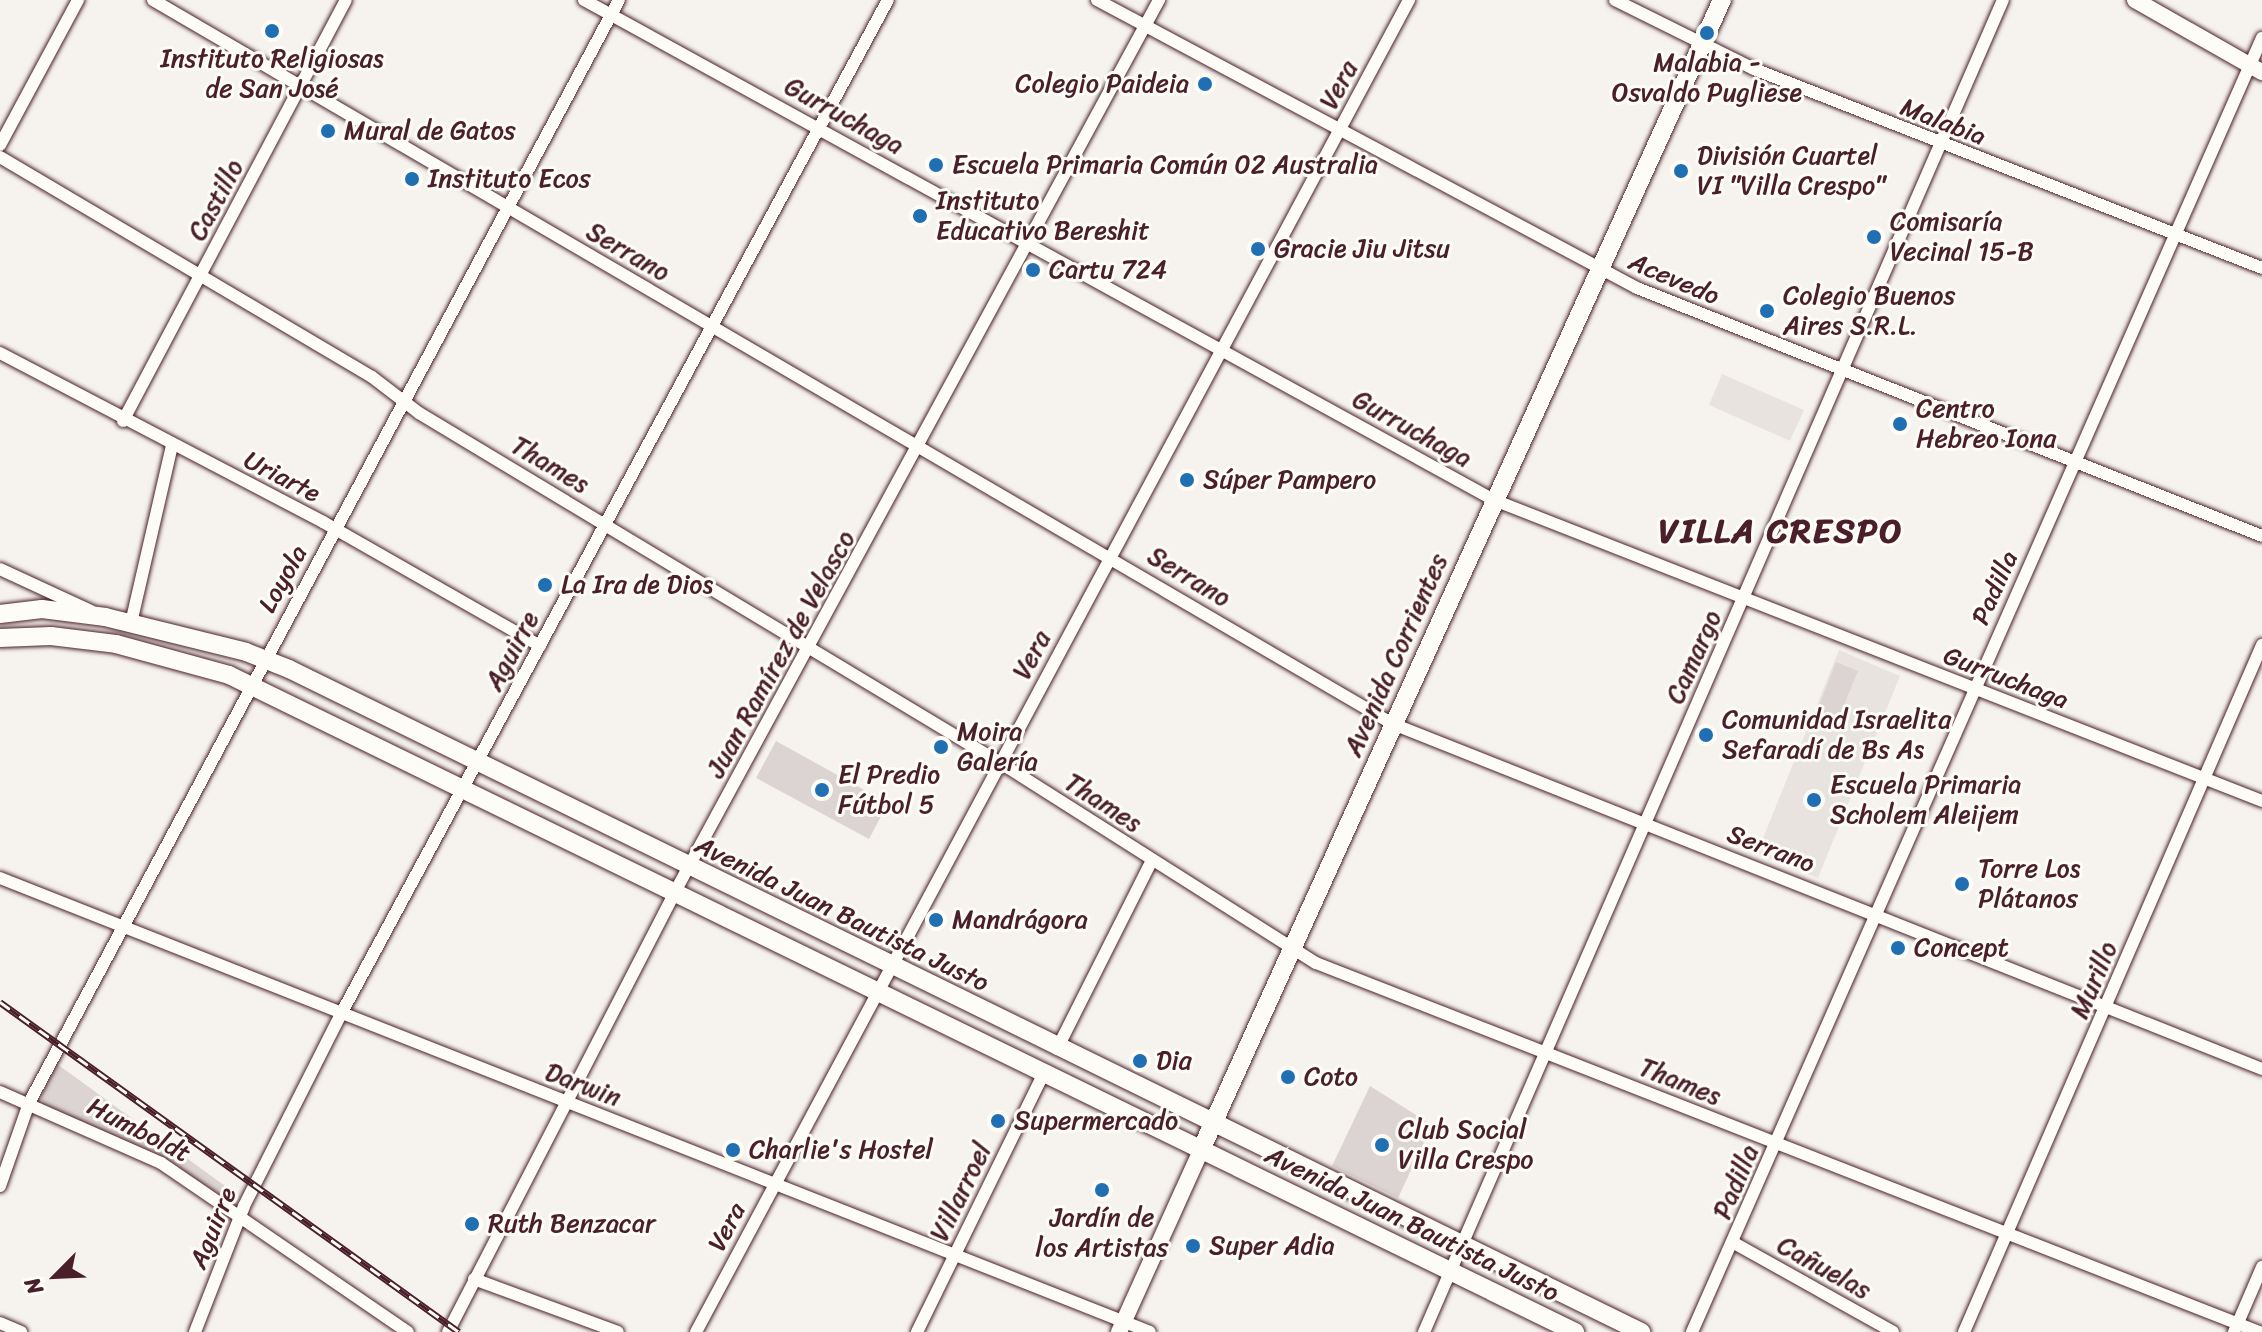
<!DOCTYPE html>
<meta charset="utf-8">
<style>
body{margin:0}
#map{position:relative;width:2262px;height:1332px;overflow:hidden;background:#f6f3ef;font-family:Sriracha,sans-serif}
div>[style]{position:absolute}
.built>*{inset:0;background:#e9e3e0}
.green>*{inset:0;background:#dcd4d2}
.roads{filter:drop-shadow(0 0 2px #4a1f2b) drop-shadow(0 0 2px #4a1f2b)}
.minor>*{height:12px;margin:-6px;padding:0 6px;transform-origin:6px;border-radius:6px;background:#fdfcf7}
.secondary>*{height:16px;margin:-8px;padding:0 8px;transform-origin:8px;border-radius:8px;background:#fdfcf7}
.primary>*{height:18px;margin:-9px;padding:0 9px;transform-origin:9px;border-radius:9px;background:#fdfcf7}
.rail>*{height:7px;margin-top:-3.5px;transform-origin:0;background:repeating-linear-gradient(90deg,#fdfcf7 0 12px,#4a1f2b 0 24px);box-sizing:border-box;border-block:2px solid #4a1f2b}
.dots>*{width:22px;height:22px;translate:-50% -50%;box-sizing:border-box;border:4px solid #fdfcf7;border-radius:50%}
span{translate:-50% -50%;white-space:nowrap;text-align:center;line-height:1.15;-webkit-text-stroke:6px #fdfcf7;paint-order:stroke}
.poi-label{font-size:26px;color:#4a1f2b}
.right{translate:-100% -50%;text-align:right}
.left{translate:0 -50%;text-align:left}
.street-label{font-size:26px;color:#4a1f2b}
.district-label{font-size:34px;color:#4a1f2b;font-weight:700;letter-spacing:2px}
.north{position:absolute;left:16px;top:1236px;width:80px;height:80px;-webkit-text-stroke:6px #fdfcf7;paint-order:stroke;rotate:246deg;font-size:22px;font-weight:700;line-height:32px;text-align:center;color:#4a1f2b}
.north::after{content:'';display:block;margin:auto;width:28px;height:36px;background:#4a1f2b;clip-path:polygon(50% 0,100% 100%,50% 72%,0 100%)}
</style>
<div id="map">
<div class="built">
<i style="clip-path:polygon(1722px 374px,1804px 410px,1790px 441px,1709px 405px)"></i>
<i style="clip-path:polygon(1839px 650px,1900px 676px,1818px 878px,1757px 853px)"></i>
</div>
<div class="green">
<i style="clip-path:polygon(1836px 662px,1858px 671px,1837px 722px,1816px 713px)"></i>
<i style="clip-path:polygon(776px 741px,888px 803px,869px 839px,756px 778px)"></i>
<i style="clip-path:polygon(57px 1064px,232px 1191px,226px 1199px,163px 1159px,43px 1105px,41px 1095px)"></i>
<i style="clip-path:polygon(1370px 1086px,1432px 1125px,1398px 1198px,1332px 1166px)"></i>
</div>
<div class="roads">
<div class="minor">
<i style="left:153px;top:0;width:1436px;rotate:30.28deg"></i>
<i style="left:1393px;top:724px;width:935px;rotate:21.65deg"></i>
<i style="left:584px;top:0;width:1038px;rotate:28.79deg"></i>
<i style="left:1494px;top:500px;width:825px;rotate:21.4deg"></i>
<i style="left:1097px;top:0;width:612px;rotate:28.07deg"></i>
<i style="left:1637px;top:288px;width:672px;rotate:21.64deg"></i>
<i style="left:1615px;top:0;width:155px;rotate:26.4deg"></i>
<i style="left:1754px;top:69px;width:546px;rotate:21.39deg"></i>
<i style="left:0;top:145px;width:165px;rotate:-61.7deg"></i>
<i style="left:0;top:157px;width:432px;rotate:30.6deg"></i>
<i style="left:372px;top:377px;width:59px;rotate:37.5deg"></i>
<i style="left:419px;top:413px;width:677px;rotate:31.04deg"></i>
<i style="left:999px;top:762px;width:375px;rotate:32.4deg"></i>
<i style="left:1316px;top:963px;width:1013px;rotate:21.37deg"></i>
<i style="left:0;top:353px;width:365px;rotate:27.6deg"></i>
<i style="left:323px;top:522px;width:250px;rotate:29.7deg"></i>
<i style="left:123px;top:421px;width:476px;rotate:-62.1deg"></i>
<i style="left:0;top:569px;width:100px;rotate:24.8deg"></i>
<i style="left:131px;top:623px;width:182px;rotate:-77deg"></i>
<i style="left:0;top:878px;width:1236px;rotate:21.54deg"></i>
<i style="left:1057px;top:1049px;width:212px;rotate:-63.3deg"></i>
<i style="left:0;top:1092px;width:176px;rotate:23.8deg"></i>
<i style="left:161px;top:1163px;width:299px;rotate:34.4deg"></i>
<i style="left:0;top:1186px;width:88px;rotate:-70.7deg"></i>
<i style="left:29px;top:1103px;width:1251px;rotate:-61.86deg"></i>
<i style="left:1734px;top:1243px;width:182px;rotate:29.2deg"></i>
<i style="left:474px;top:1279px;width:153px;rotate:20.2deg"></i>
<i style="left:0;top:1323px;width:23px;rotate:23deg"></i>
<i style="left:195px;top:1332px;width:135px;rotate:-68.7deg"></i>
<i style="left:244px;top:1206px;width:215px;rotate:-63.2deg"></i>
<i style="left:341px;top:1014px;width:1152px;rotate:-61.66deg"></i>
<i style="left:448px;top:1332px;width:497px;rotate:-62.7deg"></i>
<i style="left:676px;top:890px;width:1013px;rotate:-61.51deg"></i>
<i style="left:696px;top:1332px;width:1511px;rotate:-61.84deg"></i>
<i style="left:917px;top:1332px;width:291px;rotate:-63.9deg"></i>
<i style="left:1424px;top:1332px;width:1452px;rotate:-66.51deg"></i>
<i style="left:1692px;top:1332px;width:1414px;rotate:-66.23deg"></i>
<i style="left:1964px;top:1332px;width:749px;rotate:-66.55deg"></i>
<i style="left:2234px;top:1332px;width:71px;rotate:-66.7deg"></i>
</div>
<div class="secondary">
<i style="left:2135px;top:0;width:146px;rotate:29.6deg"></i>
<i style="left:1119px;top:1332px;width:200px;rotate:-65.7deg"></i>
</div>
<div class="primary">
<i style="left:0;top:614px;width:42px;rotate:-6.8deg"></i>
<i style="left:42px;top:609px;width:64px;rotate:7.2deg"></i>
<i style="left:105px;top:617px;width:145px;rotate:13.9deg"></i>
<i style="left:246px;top:652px;width:46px;rotate:21.6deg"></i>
<i style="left:289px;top:669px;width:1506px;rotate:26.12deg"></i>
<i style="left:0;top:638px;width:51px;rotate:-2.2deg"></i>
<i style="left:51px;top:636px;width:65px;rotate:7deg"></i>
<i style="left:116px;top:644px;width:117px;rotate:15.3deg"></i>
<i style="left:229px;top:675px;width:1498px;rotate:26.02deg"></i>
<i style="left:1201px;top:1150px;width:1263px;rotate:-65.63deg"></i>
</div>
</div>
<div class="rail">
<i style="left:0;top:1002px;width:565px;rotate:35.71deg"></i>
</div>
<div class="dots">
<i style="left:272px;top:31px;background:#1f6fb2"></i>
<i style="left:1707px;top:33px;background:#1f6fb2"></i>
<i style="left:1205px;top:84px;background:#1f6fb2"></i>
<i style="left:328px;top:131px;background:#1f6fb2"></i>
<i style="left:936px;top:165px;background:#1f6fb2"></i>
<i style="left:1681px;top:171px;background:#1f6fb2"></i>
<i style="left:412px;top:179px;background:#1f6fb2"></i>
<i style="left:920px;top:216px;background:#1f6fb2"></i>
<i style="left:1874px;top:237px;background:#1f6fb2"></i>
<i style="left:1258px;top:249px;background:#1f6fb2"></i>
<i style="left:1033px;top:270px;background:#1f6fb2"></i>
<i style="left:1767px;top:311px;background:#1f6fb2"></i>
<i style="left:1900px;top:424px;background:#1f6fb2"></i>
<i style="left:1187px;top:480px;background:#1f6fb2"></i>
<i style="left:545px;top:585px;background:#1f6fb2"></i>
<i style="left:1706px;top:735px;background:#1f6fb2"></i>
<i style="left:941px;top:747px;background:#1f6fb2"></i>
<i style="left:822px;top:790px;background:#1f6fb2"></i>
<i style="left:1814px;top:800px;background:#1f6fb2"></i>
<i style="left:1962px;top:884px;background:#1f6fb2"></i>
<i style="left:936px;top:920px;background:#1f6fb2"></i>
<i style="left:1898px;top:948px;background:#1f6fb2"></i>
<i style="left:1140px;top:1061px;background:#1f6fb2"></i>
<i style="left:1288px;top:1077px;background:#1f6fb2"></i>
<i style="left:998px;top:1121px;background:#1f6fb2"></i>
<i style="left:1382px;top:1145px;background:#1f6fb2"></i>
<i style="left:733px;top:1150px;background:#1f6fb2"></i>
<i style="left:1102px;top:1190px;background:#1f6fb2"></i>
<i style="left:472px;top:1224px;background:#1f6fb2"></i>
<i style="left:1193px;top:1246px;background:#1f6fb2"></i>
</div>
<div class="poi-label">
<span style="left:272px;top:74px">Instituto Religiosas<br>de San José</span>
<span style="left:1707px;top:78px">Malabia -<br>Osvaldo Pugliese</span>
<span class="right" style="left:1189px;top:84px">Colegio Paideia</span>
<span class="left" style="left:344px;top:131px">Mural de Gatos</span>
<span class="left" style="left:1697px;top:171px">División Cuartel<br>VI "Villa Crespo"</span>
<span class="left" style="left:952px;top:165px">Escuela Primaria Común 02 Australia</span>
<span class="left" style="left:428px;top:179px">Instituto Ecos</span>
<span class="left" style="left:936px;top:216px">Instituto<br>Educativo Bereshit</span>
<span class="left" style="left:1890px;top:237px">Comisaría<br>Vecinal 15-B</span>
<span class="left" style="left:1274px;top:249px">Gracie Jiu Jitsu</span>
<span class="left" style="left:1049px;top:270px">Cartu 724</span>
<span class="left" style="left:1783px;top:311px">Colegio Buenos<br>Aires S.R.L.</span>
<span class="left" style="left:1916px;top:424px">Centro<br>Hebreo Iona</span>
<span class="left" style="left:1203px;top:480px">Súper Pampero</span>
<span class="left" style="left:561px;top:585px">La Ira de Dios</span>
<span class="left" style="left:1722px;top:735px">Comunidad Israelita<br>Sefaradí de Bs As</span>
<span class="left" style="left:957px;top:747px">Moira<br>Galería</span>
<span class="left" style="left:838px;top:790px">El Predio<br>Fútbol 5</span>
<span class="left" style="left:1830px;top:800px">Escuela Primaria<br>Scholem Aleijem</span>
<span class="left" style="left:1978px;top:884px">Torre Los<br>Plátanos</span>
<span class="left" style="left:952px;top:920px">Mandrágora</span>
<span class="left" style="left:1914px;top:948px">Concept</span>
<span class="left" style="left:1156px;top:1061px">Dia</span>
<span class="left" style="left:1304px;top:1077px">Coto</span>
<span class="left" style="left:1014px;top:1121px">Supermercado</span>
<span class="left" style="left:1398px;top:1145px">Club Social<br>Villa Crespo</span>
<span class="left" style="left:749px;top:1150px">Charlie's Hostel</span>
<span style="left:1102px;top:1233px">Jardín de<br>los Artistas</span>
<span class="left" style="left:488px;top:1224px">Ruth Benzacar</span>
<span class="left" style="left:1209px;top:1246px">Super Adia</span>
</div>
<div class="street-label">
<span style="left:1339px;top:85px;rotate:-62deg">Vera</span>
<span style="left:844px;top:116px;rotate:29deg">Gurruchaga</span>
<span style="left:1943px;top:122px;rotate:21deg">Malabia</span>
<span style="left:216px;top:200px;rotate:-62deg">Castillo</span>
<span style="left:628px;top:252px;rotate:30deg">Serrano</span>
<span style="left:1674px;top:279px;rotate:23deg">Acevedo</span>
<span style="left:1412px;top:429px;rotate:29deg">Gurruchaga</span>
<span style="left:550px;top:465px;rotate:31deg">Thames</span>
<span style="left:282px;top:477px;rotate:27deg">Uriarte</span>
<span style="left:1189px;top:577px;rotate:31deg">Serrano</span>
<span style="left:283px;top:579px;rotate:-61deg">Loyola</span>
<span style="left:1995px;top:588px;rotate:-66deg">Padilla</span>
<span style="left:512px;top:651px;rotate:-62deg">Aguirre</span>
<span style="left:781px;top:654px;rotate:-61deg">Juan Ramírez de Velasco</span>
<span style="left:1032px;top:655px;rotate:-62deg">Vera</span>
<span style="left:1396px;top:655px;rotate:-66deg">Avenida Corrientes</span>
<span style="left:1694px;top:657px;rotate:-66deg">Camargo</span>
<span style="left:2006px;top:678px;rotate:21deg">Gurruchaga</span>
<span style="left:1103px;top:803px;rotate:33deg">Thames</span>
<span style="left:1771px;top:849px;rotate:21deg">Serrano</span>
<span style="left:842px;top:914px;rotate:26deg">Avenida Juan Bautista Justo</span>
<span style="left:2094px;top:980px;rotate:-67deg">Murillo</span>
<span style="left:1680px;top:1082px;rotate:22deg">Thames</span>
<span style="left:583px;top:1085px;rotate:21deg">Darwin</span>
<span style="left:139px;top:1130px;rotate:27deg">Humboldt</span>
<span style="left:1736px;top:1182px;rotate:-67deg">Padilla</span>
<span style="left:961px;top:1192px;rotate:-64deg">Villarroel</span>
<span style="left:1412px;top:1224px;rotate:26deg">Avenida Juan Bautista Justo</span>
<span style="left:727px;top:1227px;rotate:-62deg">Vera</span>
<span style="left:213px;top:1228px;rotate:-68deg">Aguirre</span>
<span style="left:1824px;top:1268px;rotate:29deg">Cañuelas</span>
</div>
<div class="district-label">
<span style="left:1781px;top:532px">VILLA CRESPO</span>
</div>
<div class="north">N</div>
</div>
